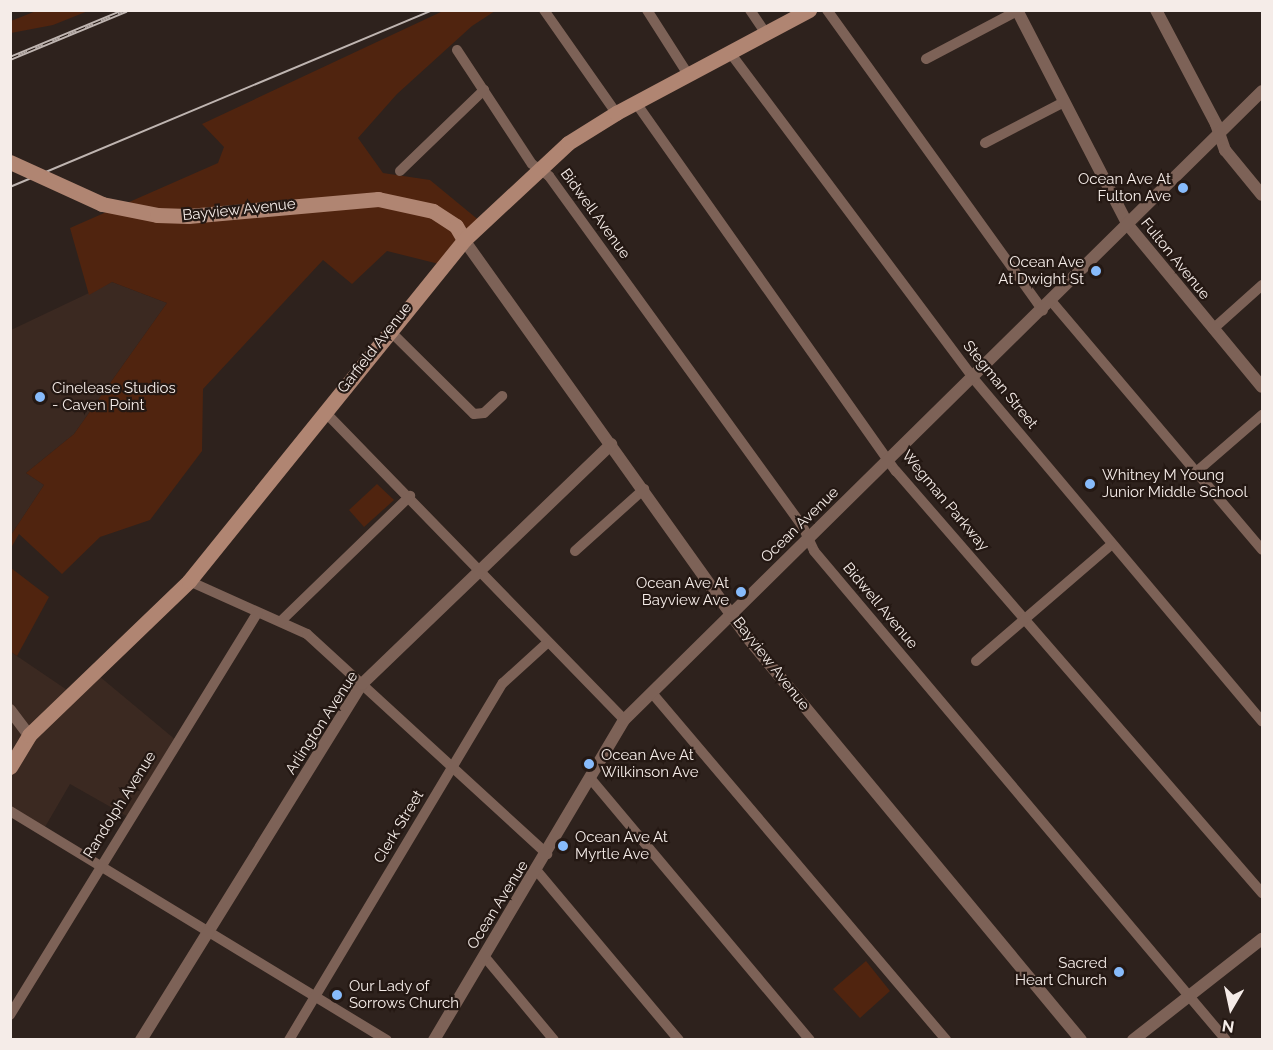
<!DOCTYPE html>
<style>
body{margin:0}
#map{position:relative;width:1273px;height:1050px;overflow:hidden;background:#2e221d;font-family:Raleway,sans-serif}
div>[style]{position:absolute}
.built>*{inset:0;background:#3b2921}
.green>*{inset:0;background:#50240f}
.minor>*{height:10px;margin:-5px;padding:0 5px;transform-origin:5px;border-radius:5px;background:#7d6257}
.tertiary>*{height:12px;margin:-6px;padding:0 6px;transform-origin:6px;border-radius:6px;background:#7d6257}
.secondary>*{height:15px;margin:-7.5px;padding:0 7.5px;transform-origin:7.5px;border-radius:7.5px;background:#b08572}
.tram>*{height:1.5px;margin:-0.75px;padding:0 0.75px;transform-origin:0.75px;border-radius:0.75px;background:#bfb5b1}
.rail>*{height:5px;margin-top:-2.5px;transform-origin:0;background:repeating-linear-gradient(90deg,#241813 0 9px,#bfb5b1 0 18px);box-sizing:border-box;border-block:2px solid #bfb5b1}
.secondary-bridge>*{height:15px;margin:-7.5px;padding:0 7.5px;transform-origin:7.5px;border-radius:7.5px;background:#b08572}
.dots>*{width:16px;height:16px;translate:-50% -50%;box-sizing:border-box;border:3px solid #241813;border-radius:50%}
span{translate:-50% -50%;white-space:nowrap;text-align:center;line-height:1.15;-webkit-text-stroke:4.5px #241813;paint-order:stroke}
.poi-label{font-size:15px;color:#f5ece8}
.right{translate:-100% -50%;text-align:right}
.left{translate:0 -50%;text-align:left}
.street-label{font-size:15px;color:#f5ece8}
.frame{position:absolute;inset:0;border:12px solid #f5ece8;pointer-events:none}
.north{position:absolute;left:1201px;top:978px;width:60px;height:60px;-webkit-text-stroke:4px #241813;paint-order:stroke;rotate:189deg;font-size:16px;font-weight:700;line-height:24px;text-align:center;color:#f5ece8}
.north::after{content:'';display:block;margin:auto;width:21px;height:27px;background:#f5ece8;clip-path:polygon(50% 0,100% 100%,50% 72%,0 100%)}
</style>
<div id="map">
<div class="built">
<i style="clip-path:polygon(112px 282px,167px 303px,74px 434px,26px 473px,44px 485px,11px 535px,11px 330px)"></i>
<i style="clip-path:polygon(11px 652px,70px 692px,93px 671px,177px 741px,130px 818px,70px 784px,45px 827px,11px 807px)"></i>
</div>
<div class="green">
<i style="clip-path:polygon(36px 11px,36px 10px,88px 11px,53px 25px,11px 33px,11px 21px)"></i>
<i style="clip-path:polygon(443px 11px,495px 11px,472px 26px,397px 94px,358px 138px,383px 173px,430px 180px,481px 222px,439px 264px,387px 251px,352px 284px,323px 260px,203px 389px,202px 451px,150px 520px,100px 537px,62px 574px,19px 534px,11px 548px,11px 535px,44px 485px,26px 473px,74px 434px,167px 303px,112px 282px,89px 295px,70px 228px,218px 163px,224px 147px,202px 124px)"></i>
<i style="clip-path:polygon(377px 484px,394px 500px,364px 527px,349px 510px)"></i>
<i style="clip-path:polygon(11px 568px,49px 597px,17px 656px,11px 652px)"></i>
<i style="clip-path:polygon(866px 961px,890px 991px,860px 1018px,833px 989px)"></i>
</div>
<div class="minor">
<i style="left:544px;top:10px;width:126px;rotate:55deg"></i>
<i style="left:647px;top:10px;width:78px;rotate:57.5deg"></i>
<i style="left:750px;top:10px;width:29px;rotate:56deg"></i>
<i style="left:827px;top:10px;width:370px;rotate:54.3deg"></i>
<i style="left:457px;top:50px;width:136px;rotate:56.7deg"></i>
<i style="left:532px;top:164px;width:21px;rotate:35deg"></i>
<i style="left:549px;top:176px;width:433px;rotate:54.1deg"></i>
<i style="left:803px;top:527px;width:26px;rotate:65deg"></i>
<i style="left:814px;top:551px;width:639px;rotate:49.88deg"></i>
<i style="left:731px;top:54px;width:404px;rotate:53.2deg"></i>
<i style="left:973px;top:378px;width:449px;rotate:49.9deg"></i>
<i style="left:926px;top:59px;width:103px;rotate:-27.8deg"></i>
<i style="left:636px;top:103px;width:451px;rotate:54.8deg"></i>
<i style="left:896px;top:471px;width:559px;rotate:49.06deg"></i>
<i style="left:985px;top:143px;width:89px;rotate:-27.4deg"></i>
<i style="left:400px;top:171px;width:117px;rotate:-44deg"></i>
<i style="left:1052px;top:302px;width:325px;rotate:49.7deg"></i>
<i style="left:1213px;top:329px;width:66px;rotate:-41.9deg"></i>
<i style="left:390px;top:331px;width:118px;rotate:44.7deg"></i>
<i style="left:474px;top:414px;width:10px;rotate:-6deg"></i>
<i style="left:484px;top:413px;width:25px;rotate:-43deg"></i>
<i style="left:325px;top:412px;width:429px;rotate:45.8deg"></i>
<i style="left:1195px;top:473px;width:89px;rotate:-40.9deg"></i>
<i style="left:575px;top:551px;width:93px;rotate:-41.9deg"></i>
<i style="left:189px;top:581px;width:129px;rotate:24.2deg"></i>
<i style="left:307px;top:634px;width:326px;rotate:42.5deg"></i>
<i style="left:281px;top:621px;width:180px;rotate:-44.1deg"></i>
<i style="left:976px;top:661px;width:179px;rotate:-40.7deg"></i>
<i style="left:652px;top:693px;width:455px;rotate:49.7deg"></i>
<i style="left:590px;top:778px;width:342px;rotate:50deg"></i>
<i style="left:10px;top:811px;width:441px;rotate:31.3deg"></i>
<i style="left:537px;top:871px;width:221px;rotate:50deg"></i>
<i style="left:484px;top:956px;width:109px;rotate:50.2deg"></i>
<i style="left:10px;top:1015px;width:472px;rotate:-58.4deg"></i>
<i style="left:289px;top:1040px;width:416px;rotate:-59.1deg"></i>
<i style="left:503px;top:683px;width:61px;rotate:-42.3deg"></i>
</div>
<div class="tertiary">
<i style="left:1017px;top:10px;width:242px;rotate:62.7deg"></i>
<i style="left:1128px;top:225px;width:210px;rotate:50.4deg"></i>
<i style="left:1156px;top:10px;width:129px;rotate:62.2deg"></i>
<i style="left:1216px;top:124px;width:28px;rotate:71deg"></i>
<i style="left:1225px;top:150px;width:58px;rotate:50.6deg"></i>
<i style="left:464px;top:240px;width:488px;rotate:54.5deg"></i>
<i style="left:747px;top:637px;width:523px;rotate:50.35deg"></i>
<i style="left:10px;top:710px;width:31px;rotate:53deg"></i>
<i style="left:141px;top:1040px;width:419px;rotate:-58.2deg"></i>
<i style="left:362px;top:684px;width:346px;rotate:-43.9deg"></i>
<i style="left:434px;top:1040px;width:372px;rotate:-59.3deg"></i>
<i style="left:624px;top:720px;width:896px;rotate:-44.59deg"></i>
<i style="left:1133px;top:1040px;width:164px;rotate:-38.1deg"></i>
</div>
<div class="secondary">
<i style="left:378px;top:199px;width:56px;rotate:12.3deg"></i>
<i style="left:433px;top:211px;width:27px;rotate:33deg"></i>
<i style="left:456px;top:226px;width:16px;rotate:60deg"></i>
<i style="left:10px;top:767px;width:37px;rotate:-59deg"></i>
<i style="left:29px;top:735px;width:222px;rotate:-43.9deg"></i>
<i style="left:189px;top:581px;width:438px;rotate:-51.1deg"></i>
<i style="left:464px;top:240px;width:142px;rotate:-43deg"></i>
<i style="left:568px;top:143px;width:57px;rotate:-32deg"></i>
<i style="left:616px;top:113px;width:219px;rotate:-28.1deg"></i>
</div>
<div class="tram">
<i style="left:10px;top:187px;width:459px;rotate:-22.7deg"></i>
</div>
<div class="rail">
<i style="left:10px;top:58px;width:126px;rotate:-22.5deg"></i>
</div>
<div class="secondary-bridge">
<i style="left:10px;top:162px;width:101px;rotate:24.5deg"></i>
<i style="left:102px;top:204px;width:56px;rotate:11.3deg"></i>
<i style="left:157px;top:215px;width:31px;rotate:2deg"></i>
<i style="left:188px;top:216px;width:191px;rotate:-5.1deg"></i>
</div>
<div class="dots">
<i style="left:1183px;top:188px;background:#87bbfb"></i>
<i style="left:1096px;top:271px;background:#87bbfb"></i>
<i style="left:40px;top:397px;background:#87bbfb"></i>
<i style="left:1090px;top:484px;background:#87bbfb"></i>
<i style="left:741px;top:592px;background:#87bbfb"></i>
<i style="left:589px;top:764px;background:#87bbfb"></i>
<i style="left:563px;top:846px;background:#87bbfb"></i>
<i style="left:1119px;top:972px;background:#87bbfb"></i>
<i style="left:337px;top:995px;background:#87bbfb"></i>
</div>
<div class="poi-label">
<span class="right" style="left:1171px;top:188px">Ocean Ave At<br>Fulton Ave</span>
<span class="right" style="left:1084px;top:271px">Ocean Ave<br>At Dwight St</span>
<span class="left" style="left:52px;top:397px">Cinelease Studios<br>- Caven Point</span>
<span class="left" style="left:1102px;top:484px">Whitney M Young<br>Junior Middle School</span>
<span class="right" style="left:729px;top:592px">Ocean Ave At<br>Bayview Ave</span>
<span class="left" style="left:601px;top:764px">Ocean Ave At<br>Wilkinson Ave</span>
<span class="left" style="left:575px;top:846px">Ocean Ave At<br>Myrtle Ave</span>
<span class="right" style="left:1107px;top:972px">Sacred<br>Heart Church</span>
<span class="left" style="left:349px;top:995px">Our Lady of<br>Sorrows Church</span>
</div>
<div class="street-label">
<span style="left:239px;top:210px;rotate:-6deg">Bayview Avenue</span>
<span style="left:595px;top:214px;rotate:54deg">Bidwell Avenue</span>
<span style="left:1175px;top:259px;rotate:51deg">Fulton Avenue</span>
<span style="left:375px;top:348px;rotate:-52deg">Garfield Avenue</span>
<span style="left:1000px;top:385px;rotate:51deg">Stegman Street</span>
<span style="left:945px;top:501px;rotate:50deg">Wegman Parkway</span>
<span style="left:800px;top:525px;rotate:-44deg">Ocean Avenue</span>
<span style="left:880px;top:606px;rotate:50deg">Bidwell Avenue</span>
<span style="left:771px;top:664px;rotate:52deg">Bayview Avenue</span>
<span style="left:322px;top:723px;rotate:-57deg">Arlington Avenue</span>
<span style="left:120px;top:805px;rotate:-58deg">Randolph Avenue</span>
<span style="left:399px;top:827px;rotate:-59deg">Clerk Street</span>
<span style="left:498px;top:905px;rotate:-58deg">Ocean Avenue</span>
</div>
<div class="frame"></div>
<div class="north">N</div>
</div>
